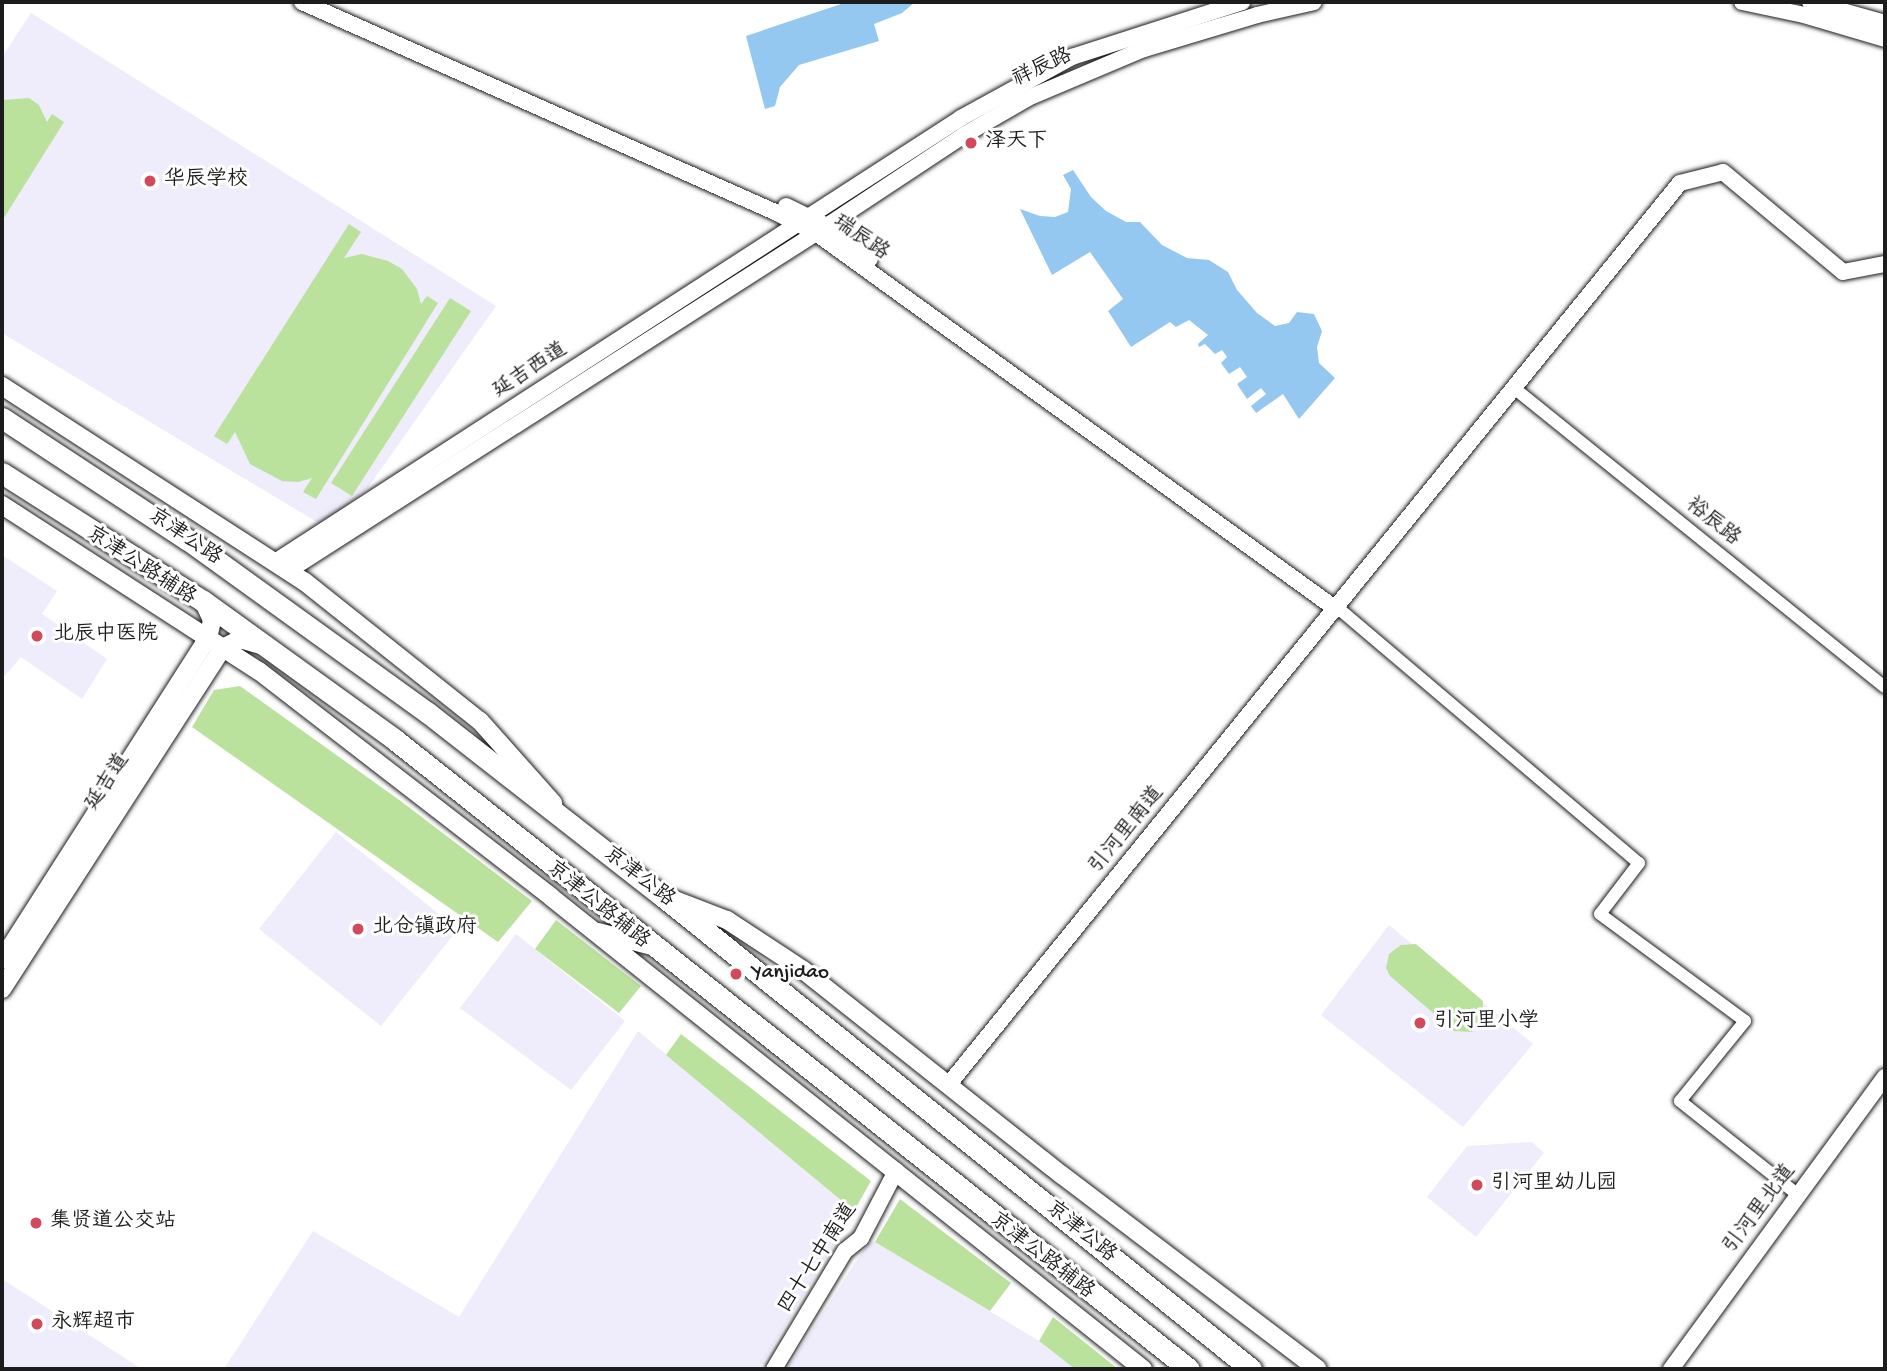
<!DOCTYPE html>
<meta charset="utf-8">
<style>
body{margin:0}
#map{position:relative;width:1887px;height:1371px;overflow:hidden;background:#fff;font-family:"Gochi Hand","LXGW WenKai TC",sans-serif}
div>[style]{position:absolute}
.built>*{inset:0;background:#efecfb}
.green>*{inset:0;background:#bbe29d}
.water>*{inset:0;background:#95c8f1}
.roads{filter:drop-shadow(0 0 2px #1c1c1c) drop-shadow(0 0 2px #1c1c1c)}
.minor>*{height:12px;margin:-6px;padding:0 6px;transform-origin:6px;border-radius:6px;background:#fff}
.tertiary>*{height:16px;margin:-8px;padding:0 8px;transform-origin:8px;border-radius:8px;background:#fff}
.secondary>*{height:18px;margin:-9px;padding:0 9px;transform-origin:9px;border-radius:9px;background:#fff}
.trunk>*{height:21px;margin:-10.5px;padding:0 10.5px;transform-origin:10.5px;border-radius:10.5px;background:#fff}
.dots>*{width:19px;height:19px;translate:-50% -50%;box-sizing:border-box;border:4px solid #fff;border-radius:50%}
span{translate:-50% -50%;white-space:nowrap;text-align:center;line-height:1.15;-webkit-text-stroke:6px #fff;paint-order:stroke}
.street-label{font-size:21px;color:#1c1c1c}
.poi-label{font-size:21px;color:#1c1c1c}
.left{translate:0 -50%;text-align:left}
.frame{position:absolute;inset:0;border:4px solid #1c1c1c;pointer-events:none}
</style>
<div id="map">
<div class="built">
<i style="clip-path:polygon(31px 13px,496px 306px,367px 489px,322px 525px,2px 333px,2px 57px)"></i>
<i style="clip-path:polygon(2px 555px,57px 591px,42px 614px,107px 659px,82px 699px,21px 657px,2px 679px)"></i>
<i style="clip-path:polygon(336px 832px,458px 929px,381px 1026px,259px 929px)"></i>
<i style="clip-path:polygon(1389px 925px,1533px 1044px,1463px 1127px,1321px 1015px)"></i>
<i style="clip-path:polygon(516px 934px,625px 1021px,571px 1090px,460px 1008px)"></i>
<i style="clip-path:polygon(638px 1031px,854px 1211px,759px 1369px,224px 1369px,313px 1231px,459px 1317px)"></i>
<i style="clip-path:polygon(1532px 1142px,1544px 1153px,1476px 1237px,1427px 1197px,1467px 1146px)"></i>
<i style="clip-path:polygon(875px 1242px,1039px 1341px,1075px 1369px,787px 1369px,868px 1243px)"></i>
<i style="clip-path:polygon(2px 1279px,142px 1369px,2px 1369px)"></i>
</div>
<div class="green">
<i style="clip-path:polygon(29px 98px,39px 105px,47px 122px,52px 114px,64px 122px,2px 221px,2px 100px)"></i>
<i style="clip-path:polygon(349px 224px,361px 232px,344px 258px,362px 254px,388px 261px,402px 269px,417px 289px,421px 304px,427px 296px,438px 303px,316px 499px,303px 492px,312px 478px,298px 482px,282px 481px,250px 464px,235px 432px,227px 444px,214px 436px)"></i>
<i style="clip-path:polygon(450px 298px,471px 311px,352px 496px,331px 483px)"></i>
<i style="clip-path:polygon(240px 686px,402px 802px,532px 901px,498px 942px,192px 727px,214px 690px)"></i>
<i style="clip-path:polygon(556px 920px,641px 986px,619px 1013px,535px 949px)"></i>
<i style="clip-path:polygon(1416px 944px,1483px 1001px,1482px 1021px,1472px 1032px,1454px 1031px,1390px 976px,1386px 968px,1389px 954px,1401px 945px)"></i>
<i style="clip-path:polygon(681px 1034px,871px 1181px,854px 1211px,666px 1055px)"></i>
<i style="clip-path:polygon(900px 1199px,1011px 1283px,990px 1311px,875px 1242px)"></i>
<i style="clip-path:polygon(1053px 1317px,1118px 1369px,1075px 1369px,1039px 1341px)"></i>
</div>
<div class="water">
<i style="clip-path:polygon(847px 2px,915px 2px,902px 13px,874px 24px,879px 41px,799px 65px,780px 87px,775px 106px,765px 109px,746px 36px)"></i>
<i style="clip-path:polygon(1073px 170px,1091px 197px,1106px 211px,1126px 222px,1140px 222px,1162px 245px,1187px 258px,1209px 260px,1228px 272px,1237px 290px,1257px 313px,1275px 326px,1289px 323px,1297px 312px,1314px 314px,1322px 331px,1317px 347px,1319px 363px,1335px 378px,1299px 419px,1283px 394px,1256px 413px,1251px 406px,1266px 394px,1261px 388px,1247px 399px,1237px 384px,1247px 377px,1240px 367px,1229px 374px,1221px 363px,1227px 357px,1222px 350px,1215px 354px,1205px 344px,1199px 347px,1198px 344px,1208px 335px,1189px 320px,1176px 327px,1170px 322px,1131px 347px,1108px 311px,1123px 299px,1090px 252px,1052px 275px,1020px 209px,1040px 216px,1055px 217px,1068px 212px,1071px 189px,1063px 175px)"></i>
</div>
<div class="roads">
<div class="minor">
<i style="left:1514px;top:388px;width:476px;rotate:38.9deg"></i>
<i style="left:1338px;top:608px;width:394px;rotate:40.3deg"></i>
<i style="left:1639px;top:863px;width:64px;rotate:127.4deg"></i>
<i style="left:1600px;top:914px;width:180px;rotate:36.4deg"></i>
<i style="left:1745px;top:1021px;width:103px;rotate:129.1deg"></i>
<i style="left:1680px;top:1101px;width:151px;rotate:38.5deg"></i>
</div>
<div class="tertiary">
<i style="left:302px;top:2px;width:518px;rotate:23.94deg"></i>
<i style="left:775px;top:212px;width:46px;rotate:27.1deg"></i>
<i style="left:816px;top:233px;width:642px;rotate:35.87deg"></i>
<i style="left:1742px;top:2px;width:63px;rotate:11.8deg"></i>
<i style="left:1804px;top:15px;width:84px;rotate:16.5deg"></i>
<i style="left:1810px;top:2px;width:78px;rotate:15.6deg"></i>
<i style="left:786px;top:206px;width:46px;rotate:26deg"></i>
<i style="left:827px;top:226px;width:54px;rotate:37.5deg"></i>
<i style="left:275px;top:562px;width:817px;rotate:-32.91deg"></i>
<i style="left:961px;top:118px;width:127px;rotate:-28.8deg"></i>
<i style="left:1072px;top:57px;width:179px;rotate:-17.9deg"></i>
<i style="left:288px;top:571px;width:627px;rotate:-32.63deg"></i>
<i style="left:816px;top:233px;width:178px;rotate:-33.5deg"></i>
<i style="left:964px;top:135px;width:74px;rotate:-30deg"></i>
<i style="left:1028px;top:98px;width:126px;rotate:-22.9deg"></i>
<i style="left:1144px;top:49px;width:118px;rotate:-16.7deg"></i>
<i style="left:1257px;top:15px;width:58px;rotate:-12.8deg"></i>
<i style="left:949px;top:1084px;width:1160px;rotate:-50.95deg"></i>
<i style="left:1680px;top:183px;width:44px;rotate:-14.3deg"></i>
<i style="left:1723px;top:172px;width:156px;rotate:39.8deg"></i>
<i style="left:1843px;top:272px;width:43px;rotate:-10.8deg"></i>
<i style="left:774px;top:1369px;width:138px;rotate:-59deg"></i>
<i style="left:845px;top:1251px;width:21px;rotate:-39deg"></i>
<i style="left:861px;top:1238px;width:76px;rotate:-62.4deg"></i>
<i style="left:1671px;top:1369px;width:362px;rotate:-53.8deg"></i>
</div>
<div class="secondary">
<i style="left:2px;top:386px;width:361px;rotate:32.9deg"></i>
<i style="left:305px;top:582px;width:223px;rotate:38.5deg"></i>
<i style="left:480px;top:721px;width:110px;rotate:48.3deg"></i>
<i style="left:2px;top:505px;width:306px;rotate:32.9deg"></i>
<i style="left:259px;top:671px;width:369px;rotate:37.7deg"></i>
<i style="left:551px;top:897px;width:757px;rotate:38.57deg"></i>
<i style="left:672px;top:899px;width:59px;rotate:20.9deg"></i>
<i style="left:727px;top:920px;width:91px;rotate:33.3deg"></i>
<i style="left:803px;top:970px;width:330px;rotate:38.4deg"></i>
<i style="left:1062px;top:1175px;width:321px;rotate:37.2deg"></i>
<i style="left:598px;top:932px;width:56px;rotate:14.5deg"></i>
<i style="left:2px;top:960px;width:382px;rotate:-57.4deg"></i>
<i style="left:208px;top:638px;width:18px;rotate:-77deg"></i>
<i style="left:212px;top:620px;width:21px;rotate:-115deg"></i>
<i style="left:2px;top:989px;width:406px;rotate:-57.1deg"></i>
<i style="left:223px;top:648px;width:19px;rotate:-28deg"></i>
<i style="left:240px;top:639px;width:22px;rotate:16deg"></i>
</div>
<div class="trunk">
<i style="left:2px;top:418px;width:222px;rotate:33.3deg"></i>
<i style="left:188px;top:540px;width:296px;rotate:35.8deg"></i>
<i style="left:428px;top:713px;width:296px;rotate:38deg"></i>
<i style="left:661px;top:895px;width:757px;rotate:38.78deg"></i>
<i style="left:2px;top:473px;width:238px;rotate:32.5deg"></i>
<i style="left:203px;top:601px;width:236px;rotate:35.8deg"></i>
<i style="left:394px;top:739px;width:1014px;rotate:38.4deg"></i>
</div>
</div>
<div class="dots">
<i style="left:971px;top:143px;background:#d1495b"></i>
<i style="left:150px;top:181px;background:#d1495b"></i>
<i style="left:37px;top:636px;background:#d1495b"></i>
<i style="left:358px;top:929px;background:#d1495b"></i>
<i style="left:736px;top:974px;background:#d1495b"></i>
<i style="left:1420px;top:1023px;background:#d1495b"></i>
<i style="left:1477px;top:1185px;background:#d1495b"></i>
<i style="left:36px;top:1223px;background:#d1495b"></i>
<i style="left:37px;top:1324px;background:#d1495b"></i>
</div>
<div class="street-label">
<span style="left:1043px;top:69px;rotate:-25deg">祥辰路</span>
<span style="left:860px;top:239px;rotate:35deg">瑞辰路</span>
<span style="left:531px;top:372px;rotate:-33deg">延吉西道</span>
<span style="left:1712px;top:523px;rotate:39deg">裕辰路</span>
<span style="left:184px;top:538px;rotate:34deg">京津公路</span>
<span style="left:140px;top:567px;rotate:33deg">京津公路辅路</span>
<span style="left:109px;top:783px;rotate:-57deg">延吉道</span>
<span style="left:1128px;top:831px;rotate:-51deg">引河里南道</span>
<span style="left:638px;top:878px;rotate:38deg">京津公路</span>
<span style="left:597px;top:906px;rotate:39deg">京津公路辅路</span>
<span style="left:1761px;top:1210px;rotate:-53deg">引河里北道</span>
<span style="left:1080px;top:1233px;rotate:39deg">京津公路</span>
<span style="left:1041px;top:1257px;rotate:38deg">京津公路辅路</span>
<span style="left:819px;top:1259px;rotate:-57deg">四十七中南道</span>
</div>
<div class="poi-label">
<span class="left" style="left:985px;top:143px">泽天下</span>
<span class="left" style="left:164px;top:181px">华辰学校</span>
<span class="left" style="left:53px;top:636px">北辰中医院</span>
<span class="left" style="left:372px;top:929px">北仓镇政府</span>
<span class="left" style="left:752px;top:974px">Yanjidao</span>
<span class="left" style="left:1434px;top:1023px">引河里小学</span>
<span class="left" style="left:1491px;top:1185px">引河里幼儿园</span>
<span class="left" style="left:50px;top:1223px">集贤道公交站</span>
<span class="left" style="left:51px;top:1324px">永辉超市</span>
</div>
<div class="frame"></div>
</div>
